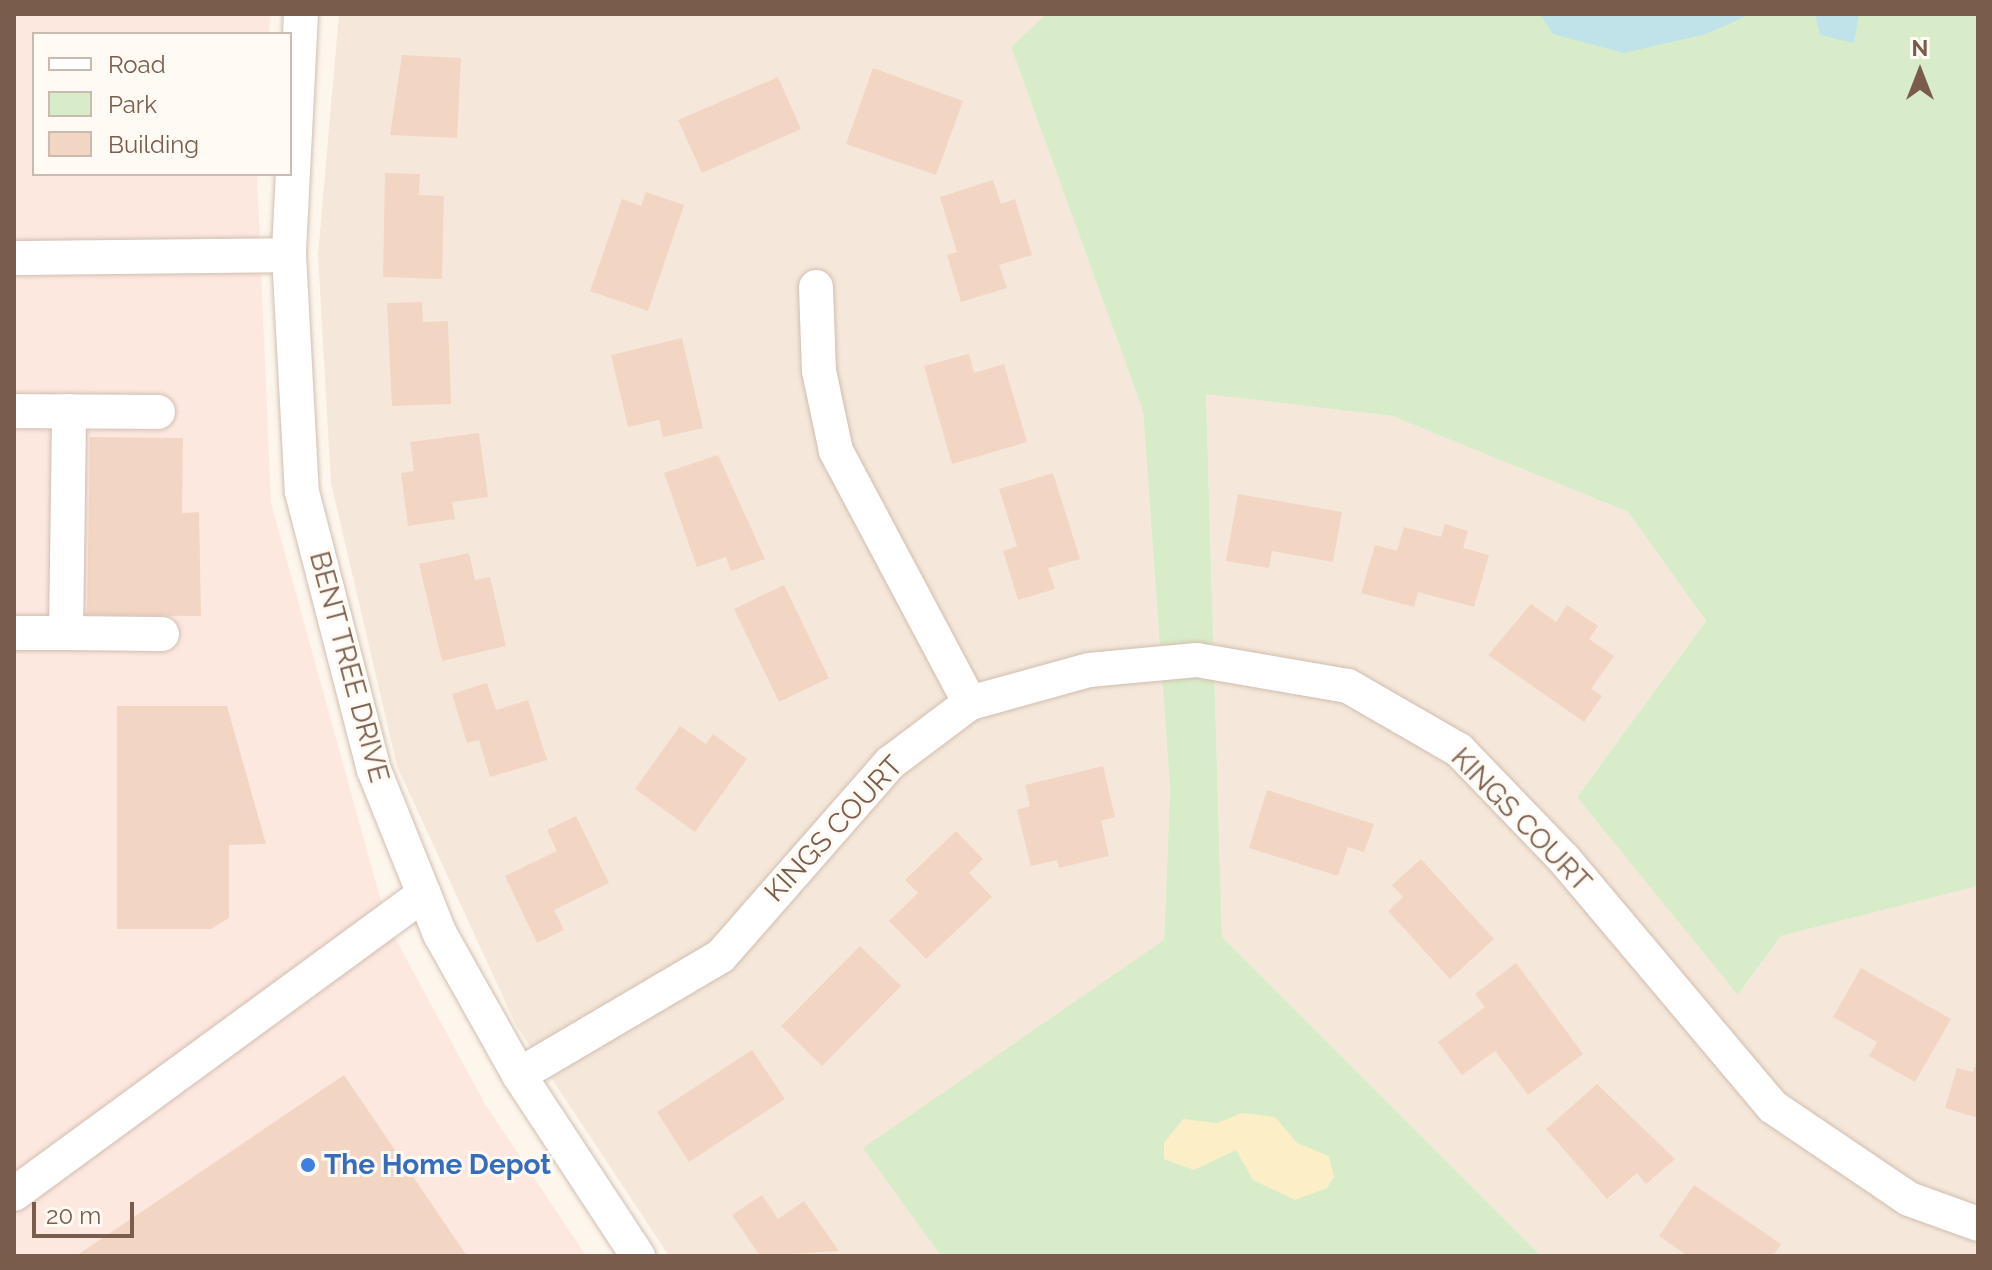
<!DOCTYPE html>
<style>
body{margin:0}
#map{position:relative;width:1992px;height:1270px;overflow:hidden;background:#fdf6ec;font-family:Raleway,sans-serif}
div>[style]{position:absolute}
.residential>*{inset:0;background:#f5e8da}
.commercial>*{inset:0;background:#fde8e0}
.green>*{inset:0;background:#d8ecc9}
.sand>*{inset:0;background:#fcefc7}
.water>*{inset:0;background:#bfe3e8}
.building>*{inset:0;background:#f3d5c3}
.roads{filter:drop-shadow(0 0 2px #d1beb0) drop-shadow(0 0 2px #d1beb0)}
.minor>*{height:34px;margin:-17px;padding:0 17px;transform-origin:17px;border-radius:17px;background:#fff}
.dots>*{width:22px;height:22px;translate:-50% -50%;box-sizing:border-box;border:4px solid #fffaf3;border-radius:50%}
span{translate:-50% -50%;white-space:nowrap;text-align:center;line-height:1.15;-webkit-text-stroke:6px #fffaf3;paint-order:stroke}
.street-label{font-size:28px;color:#7a5c4d}
.shop-label{font-size:28px;color:#366cbe;font-weight:700}
.left{translate:0 -50%;text-align:left}
.frame{position:absolute;inset:0;border:16px solid #7a5c4d;pointer-events:none}
.legend{position:absolute;left:32px;top:32px;width:260px;height:144px;box-sizing:border-box;background:#fffaf3;border:2px solid #cabbb1;margin:0;padding:10px 14px;list-style:none;font-size:24px;color:#7a5c4d}
.legend li{display:flex;align-items:center;gap:16px;height:40px}
.legend b{width:40px;border:2px solid #cabbb1}
.north{position:absolute;left:1880px;top:32px;width:80px;height:80px;-webkit-text-stroke:6px #fffaf3;paint-order:stroke;rotate:0deg;font-size:22px;font-weight:700;line-height:32px;text-align:center;color:#7a5c4d}
.north::after{content:'';display:block;margin:auto;width:28px;height:36px;background:#7a5c4d;clip-path:polygon(50% 0,100% 100%,50% 72%,0 100%)}
.scale{position:absolute;left:32px;top:1202px;width:102px;height:36px;box-sizing:border-box;border:4px solid #7a5c4d;border-top:0;padding-left:10px;font-size:24px;line-height:28px;white-space:nowrap;color:#7a5c4d;-webkit-text-stroke:6px #fffaf3;paint-order:stroke}
</style>
<div id="map">
<div class="residential">
<i style="clip-path:polygon(339px 14px,1046px 14px,1011px 47px,1143px 411px,1170px 789px,1164px 941px,864px 1148px,941px 1256px,669px 1256px,516px 1025px,397px 766px,331px 483px,318px 255px)"></i>
<i style="clip-path:polygon(1206px 393px,1392px 416px,1628px 512px,1706px 621px,1577px 797px,1739px 994px,1781px 936px,1978px 886px,1978px 1256px,1541px 1256px,1222px 937px)"></i>
</div>
<div class="commercial">
<i style="clip-path:polygon(14px 14px,271px 14px,269px 34px,34px 34px,34px 174px,257px 174px,271px 503px,387px 923px,485px 1104px,586px 1256px,14px 1256px)"></i>
</div>
<div class="green">
<i style="clip-path:polygon(1046px 14px,1978px 14px,1978px 886px,1781px 936px,1738px 995px,1577px 797px,1706px 621px,1628px 512px,1392px 416px,1206px 394px,1222px 937px,1541px 1256px,941px 1256px,863px 1148px,1164px 940px,1170px 789px,1143px 411px,1011px 47px)"></i>
</div>
<div class="sand">
<i style="clip-path:polygon(1242px 1113px,1275px 1117px,1297px 1143px,1329px 1156px,1334px 1177px,1327px 1188px,1295px 1200px,1253px 1180px,1236px 1150px,1194px 1170px,1164px 1159px,1164px 1143px,1183px 1119px,1217px 1123px)"></i>
</div>
<div class="water">
<i style="clip-path:polygon(1540px 14px,1751px 14px,1706px 34px,1624px 53px,1553px 34px)"></i>
<i style="clip-path:polygon(1815px 14px,1859px 14px,1854px 43px,1820px 35px)"></i>
</div>
<div class="building">
<i style="clip-path:polygon(402px 55px,461px 58px,457px 138px,390px 135px)"></i>
<i style="clip-path:polygon(873px 68px,963px 101px,936px 175px,846px 144px)"></i>
<i style="clip-path:polygon(778px 77px,801px 129px,702px 173px,678px 120px)"></i>
<i style="clip-path:polygon(385px 173px,420px 174px,419px 195px,444px 196px,442px 279px,383px 277px)"></i>
<i style="clip-path:polygon(993px 180px,1001px 204px,1015px 199px,1032px 255px,999px 265px,1007px 288px,961px 302px,947px 255px,957px 252px,940px 197px)"></i>
<i style="clip-path:polygon(646px 192px,684px 205px,648px 311px,590px 291px,622px 199px,641px 206px)"></i>
<i style="clip-path:polygon(422px 302px,423px 322px,448px 321px,451px 404px,392px 406px,387px 303px)"></i>
<i style="clip-path:polygon(682px 338px,703px 428px,663px 437px,659px 420px,628px 427px,611px 355px)"></i>
<i style="clip-path:polygon(969px 354px,974px 373px,1004px 364px,1027px 442px,952px 464px,924px 366px)"></i>
<i style="clip-path:polygon(479px 433px,488px 497px,452px 502px,455px 519px,408px 526px,401px 473px,414px 471px,410px 442px)"></i>
<i style="clip-path:polygon(90px 437px,183px 438px,182px 513px,199px 512px,201px 616px,87px 615px)"></i>
<i style="clip-path:polygon(718px 455px,765px 559px,731px 571px,726px 557px,697px 567px,664px 473px)"></i>
<i style="clip-path:polygon(1053px 473px,1080px 559px,1048px 568px,1055px 589px,1018px 600px,1003px 551px,1017px 546px,999px 489px)"></i>
<i style="clip-path:polygon(1238px 494px,1342px 512px,1333px 562px,1272px 551px,1269px 568px,1226px 561px)"></i>
<i style="clip-path:polygon(1445px 524px,1468px 531px,1463px 548px,1489px 555px,1474px 607px,1418px 592px,1414px 607px,1361px 593px,1375px 545px,1397px 551px,1404px 527px,1441px 537px)"></i>
<i style="clip-path:polygon(469px 553px,475px 580px,490px 577px,506px 646px,442px 661px,419px 564px)"></i>
<i style="clip-path:polygon(784px 585px,829px 678px,779px 702px,734px 609px)"></i>
<i style="clip-path:polygon(1531px 604px,1556px 622px,1567px 605px,1598px 626px,1589px 639px,1614px 656px,1591px 689px,1602px 696px,1584px 722px,1488px 655px)"></i>
<i style="clip-path:polygon(487px 683px,496px 710px,528px 700px,547px 760px,490px 777px,479px 740px,467px 743px,452px 694px)"></i>
<i style="clip-path:polygon(117px 706px,227px 706px,266px 844px,229px 845px,229px 918px,211px 929px,117px 929px)"></i>
<i style="clip-path:polygon(680px 726px,706px 744px,713px 734px,747px 759px,695px 832px,635px 789px)"></i>
<i style="clip-path:polygon(1103px 766px,1115px 817px,1101px 821px,1109px 856px,1059px 868px,1057px 860px,1031px 866px,1017px 810px,1030px 806px,1025px 785px)"></i>
<i style="clip-path:polygon(1267px 790px,1374px 824px,1364px 852px,1348px 847px,1338px 876px,1249px 848px)"></i>
<i style="clip-path:polygon(576px 816px,609px 883px,554px 910px,564px 930px,537px 943px,505px 876px,557px 851px,547px 830px)"></i>
<i style="clip-path:polygon(956px 831px,983px 859px,969px 873px,992px 897px,926px 959px,889px 921px,918px 893px,905px 880px)"></i>
<i style="clip-path:polygon(1421px 859px,1494px 939px,1450px 979px,1388px 911px,1403px 897px,1392px 885px)"></i>
<i style="clip-path:polygon(860px 946px,901px 986px,822px 1066px,781px 1026px)"></i>
<i style="clip-path:polygon(1516px 963px,1583px 1054px,1528px 1095px,1495px 1051px,1462px 1075px,1438px 1042px,1485px 1007px,1475px 994px)"></i>
<i style="clip-path:polygon(1861px 968px,1951px 1019px,1915px 1082px,1869px 1056px,1877px 1042px,1833px 1017px)"></i>
<i style="clip-path:polygon(752px 1050px,785px 1099px,689px 1162px,657px 1112px)"></i>
<i style="clip-path:polygon(1978px 1056px,1978px 1118px,1945px 1108px,1957px 1068px,1973px 1072px)"></i>
<i style="clip-path:polygon(344px 1075px,467px 1256px,76px 1256px)"></i>
<i style="clip-path:polygon(1597px 1084px,1675px 1159px,1646px 1184px,1637px 1173px,1607px 1199px,1546px 1129px)"></i>
<i style="clip-path:polygon(1694px 1185px,1781px 1244px,1773px 1256px,1688px 1256px,1659px 1236px)"></i>
<i style="clip-path:polygon(762px 1195px,778px 1219px,804px 1201px,839px 1251px,760px 1256px,732px 1215px)"></i>
</div>
<div class="roads">
<div class="minor">
<i style="left:301px;top:14px;width:241px;rotate:92.9deg"></i>
<i style="left:289px;top:255px;width:237px;rotate:86.9deg"></i>
<i style="left:302px;top:492px;width:287px;rotate:75.5deg"></i>
<i style="left:374px;top:770px;width:177px;rotate:68.1deg"></i>
<i style="left:440px;top:934px;width:162px;rotate:60.7deg"></i>
<i style="left:519px;top:1075px;width:217px;rotate:56.7deg"></i>
<i style="left:14px;top:258px;width:275px;rotate:-0.6deg"></i>
<i style="left:816px;top:287px;width:84px;rotate:88deg"></i>
<i style="left:819px;top:371px;width:82px;rotate:78deg"></i>
<i style="left:836px;top:451px;width:285px;rotate:62deg"></i>
<i style="left:14px;top:411px;width:144px;rotate:0.4deg"></i>
<i style="left:14px;top:633px;width:52px"></i>
<i style="left:66px;top:633px;width:222px;rotate:-89.2deg"></i>
<i style="left:66px;top:633px;width:96px;rotate:0.6deg"></i>
<i style="left:519px;top:1075px;width:234px;rotate:-30.5deg"></i>
<i style="left:721px;top:956px;width:257px;rotate:-48.8deg"></i>
<i style="left:890px;top:763px;width:100px;rotate:-36.9deg"></i>
<i style="left:970px;top:703px;width:123px;rotate:-15.5deg"></i>
<i style="left:1089px;top:670px;width:108px;rotate:-5.3deg"></i>
<i style="left:1197px;top:660px;width:153px;rotate:9.8deg"></i>
<i style="left:1348px;top:686px;width:128px;rotate:30deg"></i>
<i style="left:1459px;top:750px;width:151px;rotate:46.1deg"></i>
<i style="left:1564px;top:859px;width:324px;rotate:49.9deg"></i>
<i style="left:1773px;top:1107px;width:164px;rotate:34.1deg"></i>
<i style="left:1909px;top:1199px;width:73px;rotate:19.9deg"></i>
<i style="left:14px;top:1194px;width:508px;rotate:-36.19deg"></i>
</div>
</div>
<div class="dots">
<i style="left:308px;top:1165px;background:#3f7fe0"></i>
</div>
<div class="street-label">
<span style="left:349px;top:667px;rotate:75deg">BENT TREE DRIVE</span>
<span style="left:1521px;top:820px;rotate:46deg">KINGS COURT</span>
<span style="left:834px;top:829px;rotate:-47deg">KINGS COURT</span>
</div>
<div class="shop-label">
<span class="left" style="left:324px;top:1165px">The Home Depot</span>
</div>
<div class="frame"></div>
<ul class="legend">
<li><b style="height:10px;background:#fff"></b>Road</li>
<li><b style="height:22px;background:#d8ecc9"></b>Park</li>
<li><b style="height:22px;background:#f3d5c3"></b>Building</li>
</ul>
<div class="north">N</div>
<div class="scale">20 m</div>
</div>
